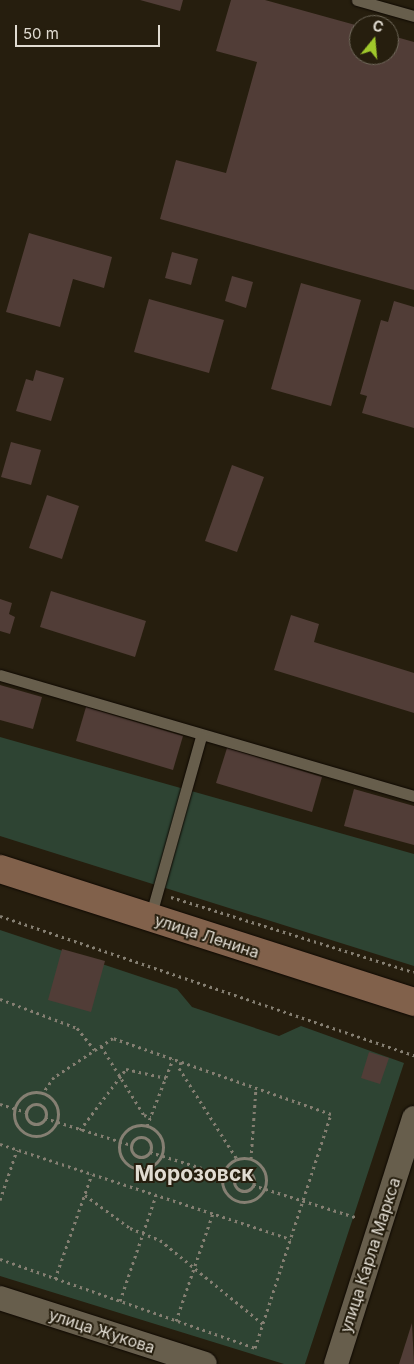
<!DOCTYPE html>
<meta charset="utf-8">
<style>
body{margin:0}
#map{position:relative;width:414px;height:1364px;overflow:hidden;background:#261e0e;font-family:Inter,sans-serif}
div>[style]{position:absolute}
.green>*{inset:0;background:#2e4433}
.building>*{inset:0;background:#513d37}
.path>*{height:3px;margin-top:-1.5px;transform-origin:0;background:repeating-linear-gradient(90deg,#857f72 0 2.5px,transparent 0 6.5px)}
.path>.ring{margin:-1.5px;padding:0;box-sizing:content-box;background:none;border:3px solid #857f72;border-radius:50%}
.roads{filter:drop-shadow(0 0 1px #0e0800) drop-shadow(0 0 1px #0e0800)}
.lane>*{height:11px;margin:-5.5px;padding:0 5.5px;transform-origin:5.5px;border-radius:5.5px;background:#675e4c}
.street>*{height:24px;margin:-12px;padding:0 12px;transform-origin:12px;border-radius:12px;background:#675e4c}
.secondary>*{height:28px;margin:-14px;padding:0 14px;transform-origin:14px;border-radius:14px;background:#81614b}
span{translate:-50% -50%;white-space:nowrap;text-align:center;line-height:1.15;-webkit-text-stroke:4px #261e0e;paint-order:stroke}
.street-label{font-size:16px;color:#e1dcd2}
.district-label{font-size:21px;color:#e1dcd2;font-weight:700}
.north{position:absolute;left:349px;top:15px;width:50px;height:50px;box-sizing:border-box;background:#261e0e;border:1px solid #716a5c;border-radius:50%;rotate:17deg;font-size:14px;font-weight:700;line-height:20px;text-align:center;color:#e1dcd2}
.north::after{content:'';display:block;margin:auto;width:18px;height:22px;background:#a0c92b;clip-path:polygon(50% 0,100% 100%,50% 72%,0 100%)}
.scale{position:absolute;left:15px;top:25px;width:145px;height:22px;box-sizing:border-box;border:2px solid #e1dcd2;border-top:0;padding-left:6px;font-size:15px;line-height:18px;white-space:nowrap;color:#e1dcd2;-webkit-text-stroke:4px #261e0e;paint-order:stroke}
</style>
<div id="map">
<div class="green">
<i style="clip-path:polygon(0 737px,414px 854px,414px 966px,0 836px)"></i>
<i style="clip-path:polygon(0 930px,177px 989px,192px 1007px,279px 1036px,301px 1026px,404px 1063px,305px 1364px,284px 1364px,0 1276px)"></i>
</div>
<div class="building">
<i style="clip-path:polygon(140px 0,183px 0,180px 11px)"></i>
<i style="clip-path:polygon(231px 0,265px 0,359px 26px,359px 55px,389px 55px,389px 35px,414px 42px,414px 290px,160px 219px,176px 160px,226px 173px,257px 62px,216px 51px)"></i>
<i style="clip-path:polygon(29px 233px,112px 257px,104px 288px,73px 279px,60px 327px,6px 312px)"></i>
<i style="clip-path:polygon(172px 252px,198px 259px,191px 285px,165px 278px)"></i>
<i style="clip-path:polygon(232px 276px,253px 282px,246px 308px,225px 301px)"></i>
<i style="clip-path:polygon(301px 283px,361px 300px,331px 406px,271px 389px)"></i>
<i style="clip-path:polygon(149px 299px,224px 320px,209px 373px,134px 352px)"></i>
<i style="clip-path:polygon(394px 301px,414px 307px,414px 428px,362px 413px,367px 396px,360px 394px,381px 320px,388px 322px)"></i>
<i style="clip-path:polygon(36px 370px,64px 378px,51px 421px,16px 411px,26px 379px,33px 381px)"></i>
<i style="clip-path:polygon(11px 442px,41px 450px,31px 485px,1px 477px)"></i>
<i style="clip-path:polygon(232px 465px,264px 477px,237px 552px,205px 541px)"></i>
<i style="clip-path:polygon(47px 495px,79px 506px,62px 559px,29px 548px)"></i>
<i style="clip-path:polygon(51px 591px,146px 621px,135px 657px,40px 627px)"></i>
<i style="clip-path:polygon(0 599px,12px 603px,9px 614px,15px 617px,10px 634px,0 631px)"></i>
<i style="clip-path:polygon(291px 615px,319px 624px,314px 642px,414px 673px,414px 713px,274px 670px)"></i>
<i style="clip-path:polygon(0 685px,42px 697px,33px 729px,0 720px)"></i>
<i style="clip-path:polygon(86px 707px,183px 736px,173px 770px,76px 741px)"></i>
<i style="clip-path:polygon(227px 748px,322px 777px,312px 812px,216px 783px)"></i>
<i style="clip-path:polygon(354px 789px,414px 806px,414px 845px,344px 826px)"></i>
<i style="clip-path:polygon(62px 949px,105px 961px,91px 1012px,48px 1000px)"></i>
<i style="clip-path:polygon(369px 1052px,389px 1058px,380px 1084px,361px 1078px)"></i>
<i style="clip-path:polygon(412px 1323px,414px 1364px,399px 1364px)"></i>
</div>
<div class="path">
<i style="left:171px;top:897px;width:254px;rotate:17.2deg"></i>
<i style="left:0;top:916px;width:437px;rotate:18.6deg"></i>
<i style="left:0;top:999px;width:82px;rotate:20.6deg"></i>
<i style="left:77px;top:1028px;width:28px;rotate:51deg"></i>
<i style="left:101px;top:1046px;width:81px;rotate:58.1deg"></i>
<i style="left:144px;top:1115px;width:7px;rotate:16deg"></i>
<i style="left:181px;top:1062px;width:6px;rotate:108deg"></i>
<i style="left:179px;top:1068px;width:108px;rotate:57.5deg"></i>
<i class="ring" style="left:14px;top:1092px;width:41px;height:41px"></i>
<i style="left:0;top:1104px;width:27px;rotate:17deg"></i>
<i class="ring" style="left:26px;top:1104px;width:17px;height:17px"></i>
<i style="left:45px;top:1118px;width:90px;rotate:17.4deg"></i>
<i class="ring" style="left:119px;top:1125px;width:41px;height:41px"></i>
<i style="left:147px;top:1126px;width:72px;rotate:-68.8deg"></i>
<i style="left:80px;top:1130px;width:76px;rotate:-53deg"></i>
<i style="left:126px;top:1069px;width:41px;rotate:12.7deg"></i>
<i class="ring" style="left:131px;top:1137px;width:17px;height:17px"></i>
<i style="left:0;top:1144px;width:306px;rotate:18.1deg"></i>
<i style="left:150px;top:1152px;width:88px;rotate:17.2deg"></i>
<i class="ring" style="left:222px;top:1158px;width:41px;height:41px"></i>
<i style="left:251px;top:1159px;width:71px;rotate:-86deg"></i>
<i class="ring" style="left:234px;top:1171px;width:17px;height:17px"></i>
<i style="left:253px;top:1185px;width:107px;rotate:17.4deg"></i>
<i style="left:85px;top:1195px;width:56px;rotate:36.3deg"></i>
<i style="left:130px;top:1228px;width:32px;rotate:22deg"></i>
<i style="left:160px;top:1240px;width:133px;rotate:39.2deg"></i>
<i style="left:0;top:1200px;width:53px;rotate:-71.2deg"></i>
<i style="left:0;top:1259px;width:270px;rotate:19.2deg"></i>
<i style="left:255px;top:1348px;width:246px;rotate:-72deg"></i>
<i style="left:331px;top:1114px;width:231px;rotate:-160.8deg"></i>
<i style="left:113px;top:1038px;width:71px;rotate:146.5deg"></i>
<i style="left:54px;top:1077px;width:19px;rotate:125deg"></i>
<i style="left:55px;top:1279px;width:111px;rotate:-70.6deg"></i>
<i style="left:120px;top:1301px;width:112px;rotate:-71.2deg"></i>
<i style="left:176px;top:1321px;width:114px;rotate:-71.1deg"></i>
</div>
<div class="roads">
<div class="lane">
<i style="left:357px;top:0;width:59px;rotate:15.7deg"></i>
<i style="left:0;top:675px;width:431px;rotate:16.3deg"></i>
<i style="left:150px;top:918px;width:189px;rotate:-74.3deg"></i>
</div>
<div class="street">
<i style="left:0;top:1298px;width:215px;rotate:17.8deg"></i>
<i style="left:336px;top:1364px;width:258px;rotate:-72.4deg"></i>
</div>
<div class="secondary">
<i style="left:0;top:869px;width:435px;rotate:17.8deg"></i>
</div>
</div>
<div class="street-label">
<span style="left:207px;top:936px;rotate:18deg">улица Ленина</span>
<span style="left:370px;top:1255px;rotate:-72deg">улица Карла Маркса</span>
<span style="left:102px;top:1331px;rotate:18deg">улица Жукова</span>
</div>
<div class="district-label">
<span style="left:194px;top:1174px">Морозовск</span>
</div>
<div class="north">С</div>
<div class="scale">50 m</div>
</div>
